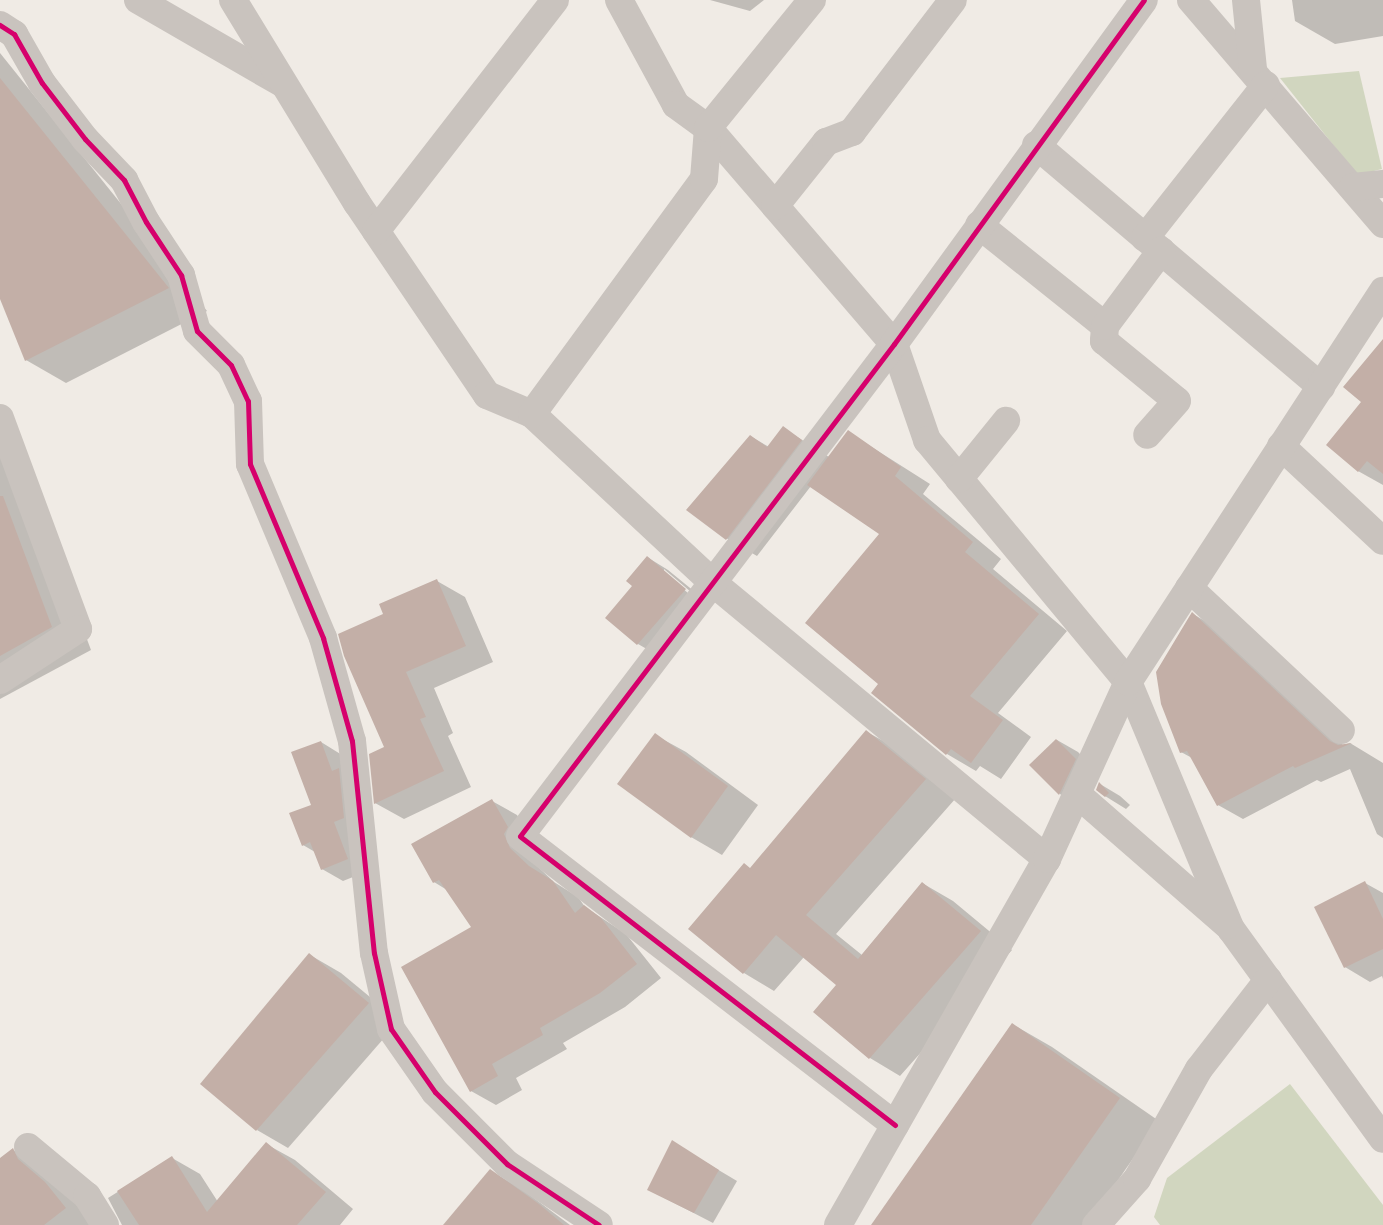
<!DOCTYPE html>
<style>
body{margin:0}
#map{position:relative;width:1383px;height:1225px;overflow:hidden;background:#f0ebe5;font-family:"Fira Sans Condensed",sans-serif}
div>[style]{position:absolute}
.green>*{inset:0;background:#d1d6bf}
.shadow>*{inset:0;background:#0003}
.building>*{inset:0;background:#c3afa7}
.street>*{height:28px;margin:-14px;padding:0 14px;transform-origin:14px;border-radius:14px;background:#c9c3be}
.cycleway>*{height:5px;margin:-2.5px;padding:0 2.5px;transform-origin:2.5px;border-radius:2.5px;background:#d6006c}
span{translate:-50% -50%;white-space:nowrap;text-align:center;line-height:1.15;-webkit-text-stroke:4px #fbf5ee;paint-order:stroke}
</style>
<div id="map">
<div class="green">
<i style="clip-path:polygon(1359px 71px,1382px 169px,1357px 175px,1280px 78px)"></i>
<i style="clip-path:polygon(1290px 1084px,1383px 1205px,1383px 1225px,1160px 1225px,1154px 1217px,1167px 1178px)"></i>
</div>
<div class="shadow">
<i style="clip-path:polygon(710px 0,764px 0,750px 11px)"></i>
<i style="clip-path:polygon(1292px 0,1383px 0,1383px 36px,1335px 44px,1295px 21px)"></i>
<i style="clip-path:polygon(0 53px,207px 311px,66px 383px,26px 360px,0 295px)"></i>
<i style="clip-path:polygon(1383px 357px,1383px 485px,1358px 471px)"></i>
<i style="clip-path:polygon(0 405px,91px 650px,0 699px)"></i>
<i style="clip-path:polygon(783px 428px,829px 457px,848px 432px,930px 484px,923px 494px,1001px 559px,993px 569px,1067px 631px,998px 713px,1031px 737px,1001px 779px,980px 766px,976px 771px,947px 754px,873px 693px,880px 684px,881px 533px,811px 486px,757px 556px,726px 538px,750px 436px,769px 447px)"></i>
<i style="clip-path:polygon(evenodd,647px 557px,668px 570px,706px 601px,659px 656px,638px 644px,607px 617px,634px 586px,647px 557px,664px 569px,691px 592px,689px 594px,664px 572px,664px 569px)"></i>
<i style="clip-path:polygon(437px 581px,465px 597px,493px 662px,434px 688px,453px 733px,448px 736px,471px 787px,404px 819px,375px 803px,386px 748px,384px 615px)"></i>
<i style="clip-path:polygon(1193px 614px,1217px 628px,1343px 745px,1350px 743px,1383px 763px,1383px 838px,1377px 834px,1350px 769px,1321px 782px,1317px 780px,1243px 819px,1218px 805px,1192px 758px,1181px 752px)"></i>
<i style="clip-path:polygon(867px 732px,898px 749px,956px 798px,836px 934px,862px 955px,922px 883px,953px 901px,1012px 950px,900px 1076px,870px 1058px,838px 985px,804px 957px,774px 991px,744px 973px,751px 869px)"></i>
<i style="clip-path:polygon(655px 735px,686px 752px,758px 805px,722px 855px,691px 837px)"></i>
<i style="clip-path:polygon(1057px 740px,1078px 752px,1096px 771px,1080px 806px,1060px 794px,1031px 765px)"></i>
<i style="clip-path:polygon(321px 742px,342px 755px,368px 871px,343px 881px,322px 869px,315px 852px,303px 845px,312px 806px)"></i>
<i style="clip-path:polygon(1100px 784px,1120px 796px,1130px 805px,1126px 809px,1105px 796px)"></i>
<i style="clip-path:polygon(492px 801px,517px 815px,532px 841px,535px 864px,554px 882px,578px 897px,585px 907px,626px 934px,661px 978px,625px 1007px,563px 1043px,567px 1049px,516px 1078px,522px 1090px,496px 1105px,471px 1091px,473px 928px,447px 890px,434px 882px)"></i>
<i style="clip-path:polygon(1365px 883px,1383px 893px,1383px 979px,1382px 976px,1370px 982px,1345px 967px)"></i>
<i style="clip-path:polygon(310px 955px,341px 973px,399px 1021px,288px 1148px,257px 1130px)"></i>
<i style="clip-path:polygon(1012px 1024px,1052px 1047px,1159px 1121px,1087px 1225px,872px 1225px)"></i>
<i style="clip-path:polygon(266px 1144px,295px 1160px,353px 1209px,340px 1225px,122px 1225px,108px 1198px,172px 1158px,200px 1174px,218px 1202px)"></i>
<i style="clip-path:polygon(13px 1150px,41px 1166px,96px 1225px,0 1225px,0 1160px)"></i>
<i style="clip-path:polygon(690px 1153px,737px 1181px,713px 1223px,649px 1190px)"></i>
<i style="clip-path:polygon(490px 1171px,519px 1187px,570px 1225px,444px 1225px)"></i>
</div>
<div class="building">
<i style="clip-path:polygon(0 78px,169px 288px,25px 361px,0 299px)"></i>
<i style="clip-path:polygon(1383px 339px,1383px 474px,1367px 461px,1358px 472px,1326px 445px,1361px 402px,1343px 387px)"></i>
<i style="clip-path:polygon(783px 426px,802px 440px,726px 540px,686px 510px,750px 435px,767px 447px)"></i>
<i style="clip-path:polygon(848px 430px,901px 467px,895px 476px,973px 542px,965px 552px,1039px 614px,970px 696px,1003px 720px,971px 763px,951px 749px,946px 755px,871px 693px,878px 684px,805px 623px,879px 534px,807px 485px)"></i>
<i style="clip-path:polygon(0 496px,3px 496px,52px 627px,0 656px)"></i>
<i style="clip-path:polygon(647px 556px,686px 589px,637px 645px,605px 618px,632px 586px,626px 581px)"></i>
<i style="clip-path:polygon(437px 579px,466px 646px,406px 672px,426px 717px,420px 719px,444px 771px,374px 804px,369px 754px,384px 747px,344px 656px,338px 634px,383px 614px,379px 604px)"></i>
<i style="clip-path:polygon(1192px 612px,1330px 741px,1338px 745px,1352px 743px,1295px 768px,1293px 766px,1217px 806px,1187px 751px,1180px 753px,1161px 704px,1156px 672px)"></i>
<i style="clip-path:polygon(866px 730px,926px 779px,806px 915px,858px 959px,922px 882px,981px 931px,869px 1059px,813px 1012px,836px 985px,776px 935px,743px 974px,688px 929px,744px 863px,750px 868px)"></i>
<i style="clip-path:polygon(655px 733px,728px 786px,691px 838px,617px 784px)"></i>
<i style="clip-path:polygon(1056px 739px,1076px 759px,1059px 795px,1029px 765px)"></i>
<i style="clip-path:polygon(321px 741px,332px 771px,339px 768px,344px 818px,334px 822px,348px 859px,321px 870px,310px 842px,302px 846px,289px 813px,311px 805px,291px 752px)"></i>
<i style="clip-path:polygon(1099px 782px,1109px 793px,1105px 797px,1096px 790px)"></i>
<i style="clip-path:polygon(492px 799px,508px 827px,504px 834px,510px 848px,529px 866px,553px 881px,575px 913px,584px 905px,601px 918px,637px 964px,600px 993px,540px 1028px,543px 1035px,492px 1064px,498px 1076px,470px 1092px,401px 967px,471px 927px,439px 880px,433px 883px,411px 844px)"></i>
<i style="clip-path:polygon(1365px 881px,1383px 919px,1383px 949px,1344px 968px,1314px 907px)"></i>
<i style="clip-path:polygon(309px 953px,369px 1003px,256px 1131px,200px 1084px)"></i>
<i style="clip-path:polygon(1012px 1023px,1120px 1098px,1031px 1225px,871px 1225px)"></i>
<i style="clip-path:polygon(672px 1140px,719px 1170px,694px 1213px,647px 1190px)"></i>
<i style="clip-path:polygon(266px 1142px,326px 1192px,297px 1225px,139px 1225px,117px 1191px,172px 1156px,207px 1212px)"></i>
<i style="clip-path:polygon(13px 1148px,18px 1159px,45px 1182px,66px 1208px,44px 1225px,0 1225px,0 1158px)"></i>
<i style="clip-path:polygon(490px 1169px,539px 1204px,564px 1225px,443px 1225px)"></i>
</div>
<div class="street">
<i style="left:138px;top:0;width:166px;rotate:30deg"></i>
<i style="left:233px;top:0;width:238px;rotate:58.6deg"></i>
<i style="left:357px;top:203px;width:232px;rotate:55.9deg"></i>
<i style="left:487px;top:395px;width:49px;rotate:22.9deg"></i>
<i style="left:532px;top:414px;width:246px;rotate:43deg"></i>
<i style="left:712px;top:582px;width:435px;rotate:39.6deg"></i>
<i style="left:619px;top:0;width:119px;rotate:61.5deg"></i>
<i style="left:676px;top:105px;width:39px;rotate:36deg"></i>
<i style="left:708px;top:128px;width:285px;rotate:49.3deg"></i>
<i style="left:894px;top:344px;width:102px;rotate:71deg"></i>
<i style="left:927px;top:440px;width:315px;rotate:50.3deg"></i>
<i style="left:1128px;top:682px;width:268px;rotate:67.4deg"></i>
<i style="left:1231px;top:929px;width:259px;rotate:54.1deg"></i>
<i style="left:1191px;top:0;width:295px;rotate:49.4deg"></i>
<i style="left:1246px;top:0;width:69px;rotate:84.2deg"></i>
<i style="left:0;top:25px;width:17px;rotate:33deg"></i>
<i style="left:14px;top:34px;width:56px;rotate:60.3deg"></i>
<i style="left:42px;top:83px;width:71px;rotate:52.5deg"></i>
<i style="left:85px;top:139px;width:57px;rotate:46.4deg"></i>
<i style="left:124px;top:180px;width:47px;rotate:62.4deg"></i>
<i style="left:146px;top:222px;width:64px;rotate:56.6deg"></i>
<i style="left:181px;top:275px;width:58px;rotate:74.1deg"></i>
<i style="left:197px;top:331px;width:48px;rotate:45deg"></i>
<i style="left:231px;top:365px;width:40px;rotate:65deg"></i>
<i style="left:248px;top:401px;width:63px;rotate:88.2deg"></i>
<i style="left:250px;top:464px;width:189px;rotate:67.2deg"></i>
<i style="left:323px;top:638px;width:107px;rotate:74.3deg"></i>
<i style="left:352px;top:741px;width:213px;rotate:84.1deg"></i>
<i style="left:374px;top:953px;width:78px;rotate:77.4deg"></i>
<i style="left:391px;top:1029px;width:77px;rotate:55.1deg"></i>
<i style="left:435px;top:1092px;width:102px;rotate:45deg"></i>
<i style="left:507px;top:1164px;width:110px;rotate:33.5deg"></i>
<i style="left:1036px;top:145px;width:374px;rotate:40.3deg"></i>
<i style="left:1353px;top:187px;width:30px;rotate:-6deg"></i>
<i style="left:775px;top:206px;width:82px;rotate:-51.4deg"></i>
<i style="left:826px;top:142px;width:28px;rotate:-21deg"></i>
<i style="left:852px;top:132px;width:166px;rotate:-52.6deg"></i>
<i style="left:979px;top:225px;width:161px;rotate:38.7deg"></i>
<i style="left:1105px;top:326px;width:15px;rotate:94deg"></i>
<i style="left:1104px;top:341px;width:94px;rotate:39.4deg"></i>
<i style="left:1177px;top:401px;width:45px;rotate:131.4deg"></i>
<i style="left:376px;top:231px;width:292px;rotate:-52.2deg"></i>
<i style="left:1145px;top:238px;width:195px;rotate:-51.7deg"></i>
<i style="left:1105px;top:326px;width:94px;rotate:-53.3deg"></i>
<i style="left:532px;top:414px;width:291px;rotate:-53.8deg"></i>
<i style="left:704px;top:179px;width:51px;rotate:-85.5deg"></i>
<i style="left:708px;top:128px;width:165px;rotate:-50.9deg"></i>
<i style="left:0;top:418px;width:225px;rotate:69.7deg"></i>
<i style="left:78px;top:629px;width:93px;rotate:146.8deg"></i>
<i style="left:1281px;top:446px;width:139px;rotate:43deg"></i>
<i style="left:959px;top:479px;width:75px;rotate:-51deg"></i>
<i style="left:1189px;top:588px;width:208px;rotate:43.1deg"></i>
<i style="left:1077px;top:794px;width:199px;rotate:41.1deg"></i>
<i style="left:895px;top:1125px;width:473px;rotate:-142.4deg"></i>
<i style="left:520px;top:836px;width:618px;rotate:-52.76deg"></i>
<i style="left:894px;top:344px;width:425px;rotate:-54deg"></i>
<i style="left:28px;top:1147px;width:77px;rotate:39.7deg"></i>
<i style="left:87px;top:1196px;width:34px;rotate:58deg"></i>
<i style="left:838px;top:1225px;width:421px;rotate:-60.3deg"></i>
<i style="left:1047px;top:859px;width:195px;rotate:-65.4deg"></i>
<i style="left:1128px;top:682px;width:467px;rotate:-56.9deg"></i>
<i style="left:1096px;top:1225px;width:62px;rotate:-48.3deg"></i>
<i style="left:1137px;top:1179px;width:126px;rotate:-60.6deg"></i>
<i style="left:1199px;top:1069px;width:113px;rotate:-52.2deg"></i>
</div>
<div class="cycleway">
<i style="left:0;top:25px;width:17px;rotate:33deg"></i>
<i style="left:14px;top:34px;width:56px;rotate:60.3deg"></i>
<i style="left:42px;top:83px;width:71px;rotate:52.5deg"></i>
<i style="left:85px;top:139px;width:57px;rotate:46.4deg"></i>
<i style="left:124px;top:180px;width:47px;rotate:62.4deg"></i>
<i style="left:146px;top:222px;width:64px;rotate:56.6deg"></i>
<i style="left:181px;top:275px;width:58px;rotate:74.1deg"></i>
<i style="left:197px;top:331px;width:48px;rotate:45deg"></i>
<i style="left:231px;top:365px;width:40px;rotate:65deg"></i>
<i style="left:248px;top:401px;width:63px;rotate:88.2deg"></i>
<i style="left:250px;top:464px;width:189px;rotate:67.2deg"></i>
<i style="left:323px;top:638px;width:107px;rotate:74.3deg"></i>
<i style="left:352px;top:741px;width:213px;rotate:84.1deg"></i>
<i style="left:374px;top:953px;width:78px;rotate:77.4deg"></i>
<i style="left:391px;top:1029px;width:77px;rotate:55.1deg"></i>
<i style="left:435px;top:1092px;width:102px;rotate:45deg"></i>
<i style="left:507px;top:1164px;width:110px;rotate:33.5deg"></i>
<i style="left:895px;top:1125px;width:473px;rotate:-142.4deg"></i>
<i style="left:520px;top:836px;width:618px;rotate:-52.76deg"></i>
<i style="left:894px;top:344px;width:425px;rotate:-54deg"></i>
</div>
</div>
